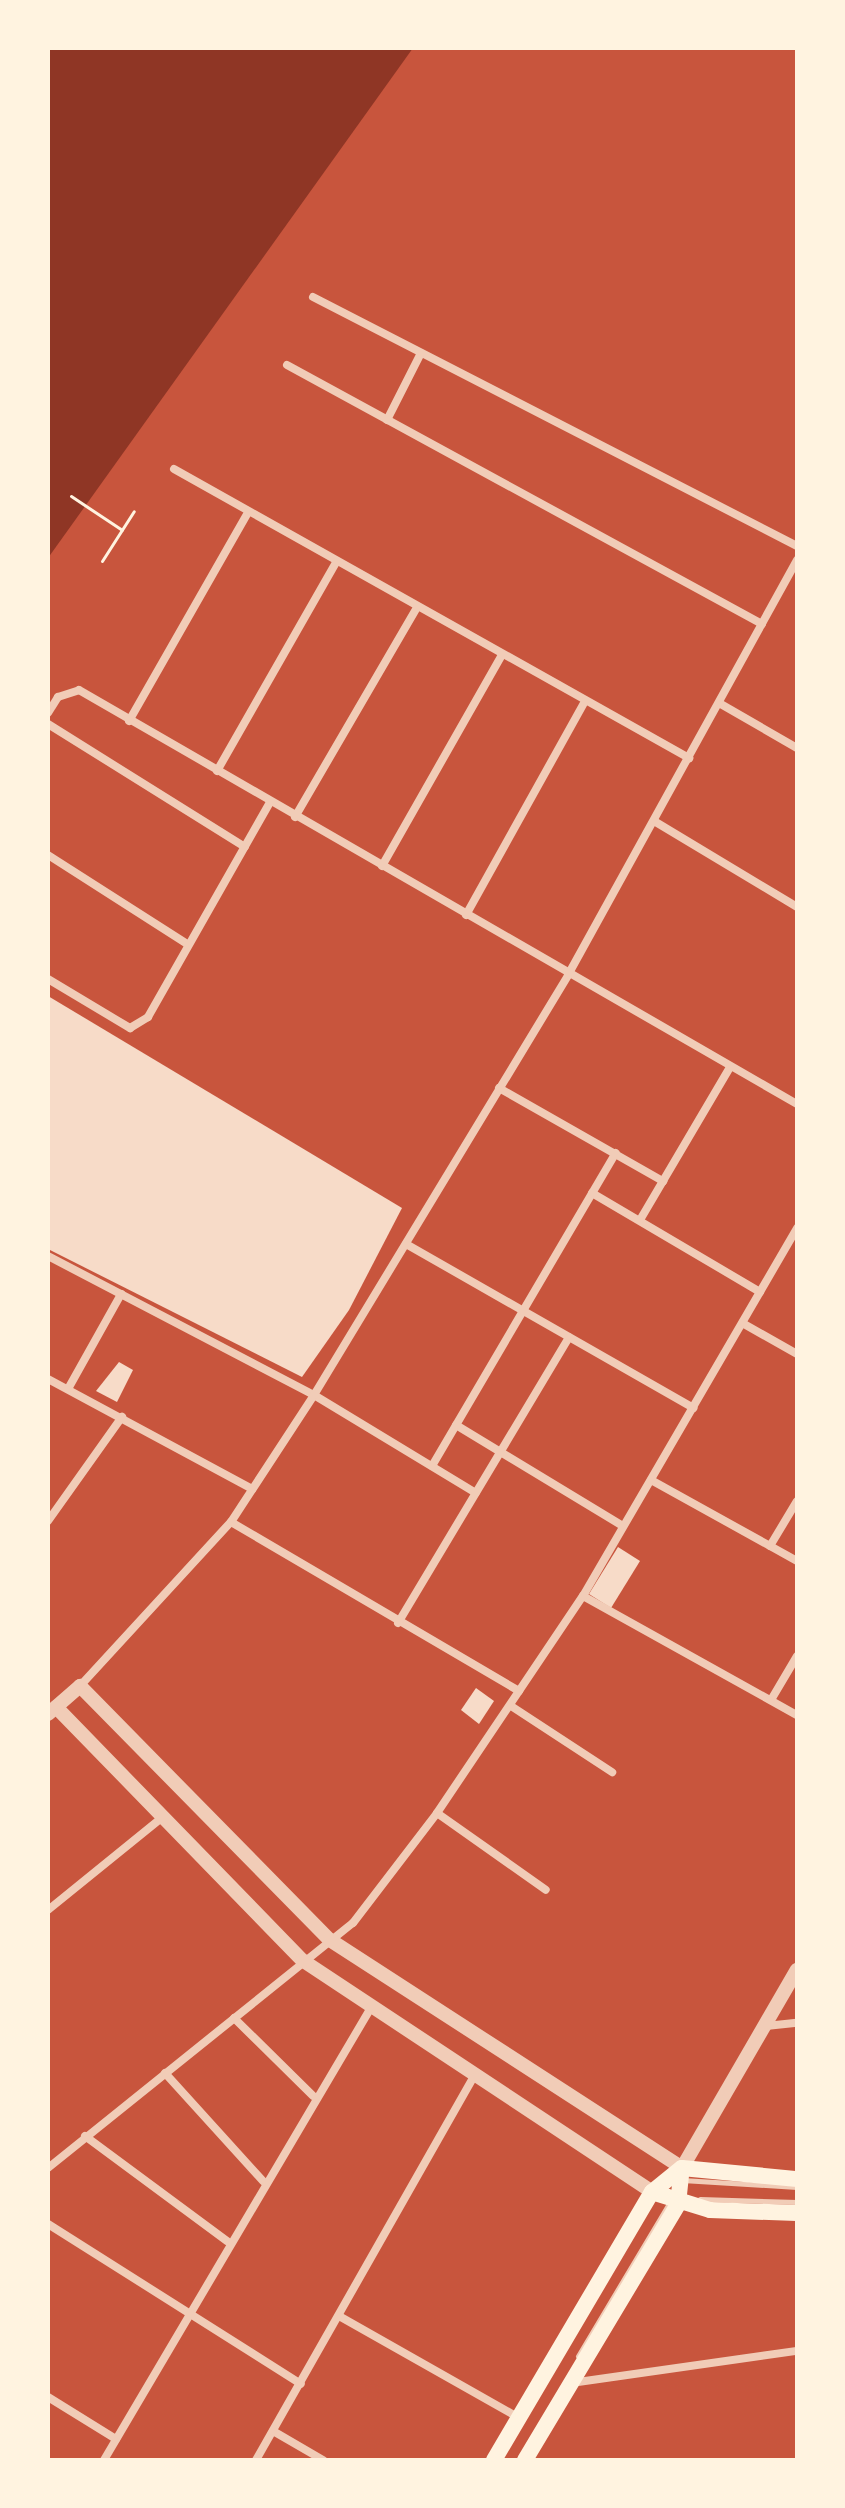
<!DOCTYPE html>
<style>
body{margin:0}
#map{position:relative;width:845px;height:2508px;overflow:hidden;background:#c8553d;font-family:Mulish,sans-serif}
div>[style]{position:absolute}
.water>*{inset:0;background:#8f3625}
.building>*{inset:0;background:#f7dbc8}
.path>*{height:3px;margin:-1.5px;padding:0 1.5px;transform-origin:1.5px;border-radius:1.5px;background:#fff3e0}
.service>*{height:5px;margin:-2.5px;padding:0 2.5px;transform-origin:2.5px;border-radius:2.5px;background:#f1ccb7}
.minor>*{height:8px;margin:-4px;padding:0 4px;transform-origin:4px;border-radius:4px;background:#f1ccb7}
.tertiary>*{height:14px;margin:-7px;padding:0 7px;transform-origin:7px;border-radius:7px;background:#f1ccb7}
.secondary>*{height:16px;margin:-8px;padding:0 8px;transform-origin:8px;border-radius:8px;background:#fff3e0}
span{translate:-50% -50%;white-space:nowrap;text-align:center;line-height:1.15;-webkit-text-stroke:6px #fff3e0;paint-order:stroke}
.frame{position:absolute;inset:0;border:50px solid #fff3e0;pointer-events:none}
</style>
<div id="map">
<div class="water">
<i style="clip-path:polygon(48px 48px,413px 48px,48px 558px)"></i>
</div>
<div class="building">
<i style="clip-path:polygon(48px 996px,402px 1208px,349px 1310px,302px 1377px,48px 1249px)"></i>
<i style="clip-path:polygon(119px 1362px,133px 1370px,117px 1402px,96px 1391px)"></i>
<i style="clip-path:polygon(618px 1547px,640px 1561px,611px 1608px,589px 1594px)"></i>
<i style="clip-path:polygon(476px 1688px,494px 1701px,479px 1724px,461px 1710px)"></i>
</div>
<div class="path">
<i style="left:71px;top:496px;width:61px;rotate:33.7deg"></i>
<i style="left:102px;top:561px;width:59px;rotate:-57.4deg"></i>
</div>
<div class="service">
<i style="left:682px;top:2180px;width:115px;rotate:3.5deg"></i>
<i style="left:700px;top:2199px;width:97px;rotate:1.8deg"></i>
<i style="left:578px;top:2356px;width:182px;rotate:-59.2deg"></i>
</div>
<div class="minor">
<i style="left:313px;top:297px;width:544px;rotate:27.22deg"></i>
<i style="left:287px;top:365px;width:541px;rotate:28.6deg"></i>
<i style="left:387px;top:420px;width:75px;rotate:-63.1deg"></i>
<i style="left:174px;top:469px;width:591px;rotate:29.3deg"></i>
<i style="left:719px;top:703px;width:90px;rotate:30deg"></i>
<i style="left:48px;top:713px;width:19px;rotate:-58deg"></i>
<i style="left:58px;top:697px;width:22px;rotate:-18deg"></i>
<i style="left:79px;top:690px;width:829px;rotate:29.97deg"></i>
<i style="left:129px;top:721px;width:241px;rotate:-60.3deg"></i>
<i style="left:48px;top:724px;width:232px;rotate:32deg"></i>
<i style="left:217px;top:771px;width:241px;rotate:-60.3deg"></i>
<i style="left:295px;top:817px;width:243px;rotate:-59.8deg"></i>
<i style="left:654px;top:821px;width:167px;rotate:31deg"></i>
<i style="left:48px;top:855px;width:165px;rotate:32.6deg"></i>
<i style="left:382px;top:866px;width:243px;rotate:-60.4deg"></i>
<i style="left:466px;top:915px;width:245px;rotate:-60.9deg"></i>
<i style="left:48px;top:979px;width:96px;rotate:30.9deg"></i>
<i style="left:130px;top:1028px;width:21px;rotate:-31deg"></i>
<i style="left:148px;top:1017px;width:247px;rotate:-60.4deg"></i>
<i style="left:499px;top:1088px;width:189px;rotate:29.6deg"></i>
<i style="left:592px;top:1193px;width:195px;rotate:30.5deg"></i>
<i style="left:640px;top:1220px;width:178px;rotate:-59.5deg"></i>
<i style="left:406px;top:1244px;width:331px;rotate:29.7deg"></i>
<i style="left:48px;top:1256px;width:300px;rotate:27.6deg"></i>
<i style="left:314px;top:1395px;width:189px;rotate:31.2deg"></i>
<i style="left:744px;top:1324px;width:61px;rotate:29.5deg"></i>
<i style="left:48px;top:1379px;width:232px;rotate:28.3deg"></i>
<i style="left:68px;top:1389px;width:109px;rotate:-60.8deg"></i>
<i style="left:456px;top:1425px;width:195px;rotate:31.2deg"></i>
<i style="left:432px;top:1466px;width:363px;rotate:-59.6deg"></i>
<i style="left:651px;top:1480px;width:167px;rotate:29deg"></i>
<i style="left:48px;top:1521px;width:128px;rotate:-54.6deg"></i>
<i style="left:231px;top:1522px;width:334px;rotate:30.4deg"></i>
<i style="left:770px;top:1546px;width:52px;rotate:-59deg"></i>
<i style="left:583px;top:1596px;width:245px;rotate:29.1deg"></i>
<i style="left:398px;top:1623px;width:333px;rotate:-59.1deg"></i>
<i style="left:80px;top:1686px;width:223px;rotate:-47.4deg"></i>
<i style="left:231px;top:1522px;width:152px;rotate:-56.8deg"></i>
<i style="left:314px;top:1395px;width:491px;rotate:-58.8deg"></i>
<i style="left:568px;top:975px;width:474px;rotate:-61.1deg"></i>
<i style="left:771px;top:1700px;width:51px;rotate:-59.4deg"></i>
<i style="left:511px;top:1706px;width:121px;rotate:33.2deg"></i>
<i style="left:437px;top:1813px;width:133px;rotate:35.2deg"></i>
<i style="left:48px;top:1910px;width:149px;rotate:-39deg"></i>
<i style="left:234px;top:2018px;width:111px;rotate:44.6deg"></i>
<i style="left:766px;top:2026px;width:31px;rotate:-6deg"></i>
<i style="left:165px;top:2073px;width:146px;rotate:47.8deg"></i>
<i style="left:85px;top:2136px;width:177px;rotate:36.5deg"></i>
<i style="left:48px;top:2168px;width:391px;rotate:-38.8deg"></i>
<i style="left:353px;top:1923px;width:138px;rotate:-52.6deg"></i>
<i style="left:437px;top:1813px;width:262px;rotate:-56.1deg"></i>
<i style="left:583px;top:1596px;width:426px;rotate:-59.8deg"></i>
<i style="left:48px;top:2224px;width:299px;rotate:32.3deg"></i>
<i style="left:339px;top:2316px;width:207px;rotate:29.5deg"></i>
<i style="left:571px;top:2383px;width:228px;rotate:-8.1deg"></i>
<i style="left:48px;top:2397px;width:80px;rotate:31.7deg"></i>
<i style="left:273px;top:2431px;width:58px;rotate:30.1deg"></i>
<i style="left:104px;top:2460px;width:527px;rotate:-59.45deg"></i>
<i style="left:256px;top:2460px;width:443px;rotate:-60.4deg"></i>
</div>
<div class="tertiary">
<i style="left:56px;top:1707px;width:353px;rotate:45.8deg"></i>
<i style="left:302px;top:1960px;width:420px;rotate:33.5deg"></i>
<i style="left:48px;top:1714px;width:43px;rotate:-41.2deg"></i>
<i style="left:80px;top:1686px;width:356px;rotate:45.5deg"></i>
<i style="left:330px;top:1940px;width:419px;rotate:32.9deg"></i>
<i style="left:682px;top:2168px;width:229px;rotate:-59.9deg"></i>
</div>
<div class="secondary">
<i style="left:682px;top:2168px;width:116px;rotate:5.5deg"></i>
<i style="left:652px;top:2192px;width:61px;rotate:17.2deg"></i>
<i style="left:710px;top:2210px;width:87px;rotate:2deg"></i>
<i style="left:494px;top:2460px;width:311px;rotate:-59.5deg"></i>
<i style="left:652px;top:2192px;width:38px;rotate:-39deg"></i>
<i style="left:525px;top:2460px;width:298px;rotate:-59.1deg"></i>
<i style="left:678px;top:2204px;width:36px;rotate:-84deg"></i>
</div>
<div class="frame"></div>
</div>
